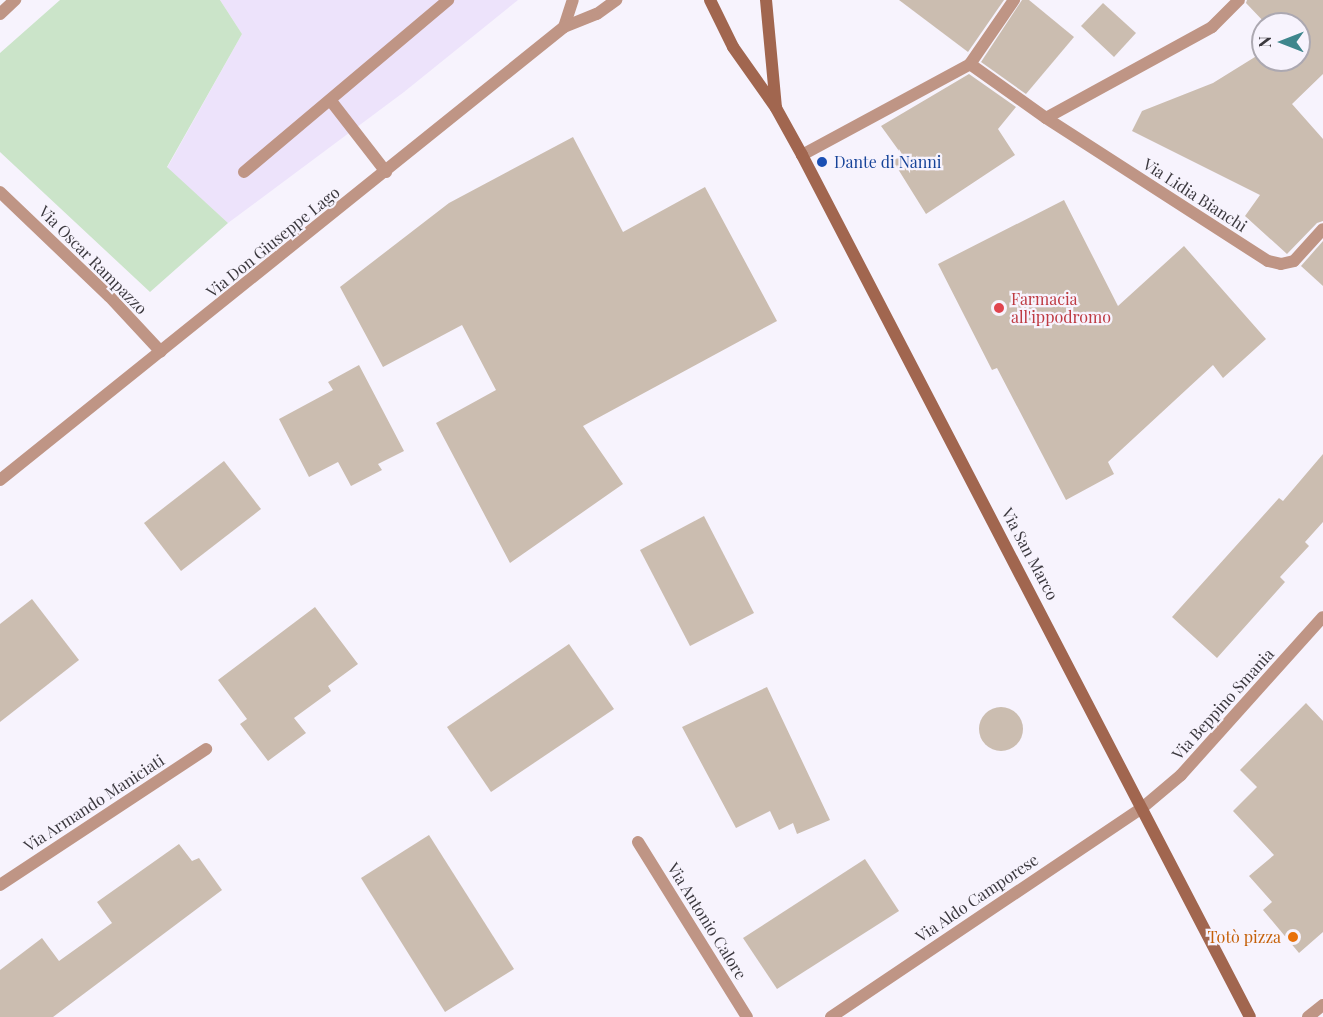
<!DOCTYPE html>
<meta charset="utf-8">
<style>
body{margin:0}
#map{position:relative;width:1323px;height:1017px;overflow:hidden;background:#f7f3fd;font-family:"Playfair Display",serif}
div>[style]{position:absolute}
.built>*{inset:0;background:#ede3fb}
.green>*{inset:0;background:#cbe4c9}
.building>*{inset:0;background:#cbbdb0}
.round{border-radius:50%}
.service>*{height:12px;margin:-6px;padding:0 6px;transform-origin:6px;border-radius:6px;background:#bf9585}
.minor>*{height:12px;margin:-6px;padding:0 6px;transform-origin:6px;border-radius:6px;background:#bf9585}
.secondary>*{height:12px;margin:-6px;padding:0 6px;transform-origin:6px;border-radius:6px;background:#a1664f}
.dots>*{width:16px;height:16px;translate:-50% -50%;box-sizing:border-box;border:3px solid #f7f3fd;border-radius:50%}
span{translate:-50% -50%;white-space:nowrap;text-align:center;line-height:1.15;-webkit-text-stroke:4.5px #f7f3fd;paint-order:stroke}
.transit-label{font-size:16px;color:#164399}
.left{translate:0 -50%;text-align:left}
.street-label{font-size:16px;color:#3b383e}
.health-label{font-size:16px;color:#be3a42}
.food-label{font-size:16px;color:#c56008}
.right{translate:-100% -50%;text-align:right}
.north{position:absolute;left:1251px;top:12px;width:60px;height:60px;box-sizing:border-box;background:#f7f3fd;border:2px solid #aca8b1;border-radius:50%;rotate:270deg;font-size:16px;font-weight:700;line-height:24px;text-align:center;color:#3b383e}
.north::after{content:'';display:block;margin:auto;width:21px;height:27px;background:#3e868d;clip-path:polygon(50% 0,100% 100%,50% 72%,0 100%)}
</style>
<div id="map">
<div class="built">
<i style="clip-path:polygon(220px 0,518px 0,404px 92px,228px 223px,167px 168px,242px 34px)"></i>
</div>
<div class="green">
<i style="clip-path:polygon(60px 0,220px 0,242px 34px,167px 167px,228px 223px,150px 292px,0 152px,0 53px)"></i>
</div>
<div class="building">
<i style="clip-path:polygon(899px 0,1004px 0,968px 52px)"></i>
<i style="clip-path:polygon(1022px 0,1029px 0,1074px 37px,1026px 94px,981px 62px)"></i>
<i style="clip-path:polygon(1247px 0,1323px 0,1323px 74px,1292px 104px,1323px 139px,1323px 221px,1317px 223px,1287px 254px,1245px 216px,1260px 195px,1132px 131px,1142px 111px,1213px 83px,1263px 52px,1263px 60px,1299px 60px,1299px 24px,1266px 24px,1246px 3px)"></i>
<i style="clip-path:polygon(1103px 3px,1136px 33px,1114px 57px,1081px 26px)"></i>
<i style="clip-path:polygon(969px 74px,1016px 107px,998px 129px,1015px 155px,926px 214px,893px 161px,902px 155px,881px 126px)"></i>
<i style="clip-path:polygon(573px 137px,623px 232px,705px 187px,777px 321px,583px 426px,623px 484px,510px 563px,436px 423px,496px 390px,462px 325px,383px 367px,340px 287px,449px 203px)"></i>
<i style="clip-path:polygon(1064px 200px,1118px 306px,1184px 246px,1266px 339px,1223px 378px,1213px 365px,1108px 462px,1114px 474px,1066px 500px,997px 368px,992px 370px,938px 264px)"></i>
<i style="clip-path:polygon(1323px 241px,1323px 286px,1301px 266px)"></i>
<i style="clip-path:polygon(359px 365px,404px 451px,378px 464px,382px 470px,351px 486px,338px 462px,309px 477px,279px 419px,333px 390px,328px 382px)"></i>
<i style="clip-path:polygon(1323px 454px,1323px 522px,1305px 542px,1309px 546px,1280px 577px,1285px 582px,1217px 658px,1172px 617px,1279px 498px,1283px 501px)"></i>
<i style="clip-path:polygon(224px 461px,261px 509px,181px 571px,144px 523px)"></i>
<i style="clip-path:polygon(704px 516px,754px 613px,690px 646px,640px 550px)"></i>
<i style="clip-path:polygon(32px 599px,79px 660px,0 722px,0 624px)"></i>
<i style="clip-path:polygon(315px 607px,358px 664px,328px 686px,331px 691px,294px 718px,306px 733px,268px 761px,240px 724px,247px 719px,218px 680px)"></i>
<i style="clip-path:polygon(569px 644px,614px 709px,491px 792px,447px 727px)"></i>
<i style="clip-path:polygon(767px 687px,830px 820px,797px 834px,793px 823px,779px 830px,770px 811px,736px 828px,682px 727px)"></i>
<i style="clip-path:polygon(1306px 703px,1323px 721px,1323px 932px,1299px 953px,1263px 910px,1272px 902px,1249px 876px,1274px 855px,1233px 811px,1257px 787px,1240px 770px)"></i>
<i class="round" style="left:979px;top:707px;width:44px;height:44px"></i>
<i style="clip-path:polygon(429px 835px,514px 969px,445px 1012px,361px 878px)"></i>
<i style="clip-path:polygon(179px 844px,192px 861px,199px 858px,222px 890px,53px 1017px,0 1017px,0 970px,42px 938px,59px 961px,112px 923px,97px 902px)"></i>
<i style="clip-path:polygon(865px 859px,899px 911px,777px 989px,743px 938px)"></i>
</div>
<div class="service">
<i style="left:331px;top:101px;width:90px;rotate:52.2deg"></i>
<i style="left:244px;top:172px;width:267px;rotate:-40.1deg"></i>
</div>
<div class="minor">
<i style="left:0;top:14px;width:21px;rotate:-43deg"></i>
<i style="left:564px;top:27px;width:28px;rotate:-72deg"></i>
<i style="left:970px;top:64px;width:78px;rotate:-55.5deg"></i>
<i style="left:1046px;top:118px;width:264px;rotate:32.8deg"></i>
<i style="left:1268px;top:261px;width:13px;rotate:13deg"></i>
<i style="left:1281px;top:264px;width:13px;rotate:-13deg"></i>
<i style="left:1294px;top:261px;width:43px;rotate:-47.8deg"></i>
<i style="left:802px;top:155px;width:191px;rotate:-28.4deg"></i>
<i style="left:970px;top:64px;width:93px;rotate:35.4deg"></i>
<i style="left:1046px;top:118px;width:189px;rotate:-28.7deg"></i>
<i style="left:1212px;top:27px;width:38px;rotate:-45deg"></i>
<i style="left:0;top:192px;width:151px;rotate:43.7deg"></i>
<i style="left:109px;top:296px;width:76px;rotate:47.1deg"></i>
<i style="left:0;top:480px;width:723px;rotate:-38.77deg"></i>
<i style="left:564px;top:27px;width:35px;rotate:-22deg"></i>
<i style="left:597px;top:14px;width:24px;rotate:-36deg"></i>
<i style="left:638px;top:842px;width:206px;rotate:58.1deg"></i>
<i style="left:0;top:885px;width:247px;rotate:-33.4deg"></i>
<i style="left:831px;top:1017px;width:375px;rotate:-33.9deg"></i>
<i style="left:1142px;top:808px;width:51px;rotate:-40.2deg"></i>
<i style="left:1181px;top:775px;width:212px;rotate:-48.1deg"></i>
<i style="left:1308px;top:1017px;width:19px;rotate:-39deg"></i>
</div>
<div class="secondary">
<i style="left:710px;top:0;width:52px;rotate:63.9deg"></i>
<i style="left:733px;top:47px;width:75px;rotate:54.8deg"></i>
<i style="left:776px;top:108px;width:54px;rotate:61deg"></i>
<i style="left:802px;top:155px;width:971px;rotate:62.54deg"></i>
<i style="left:766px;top:0;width:107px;rotate:84.7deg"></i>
</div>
<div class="dots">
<i style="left:822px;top:162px;background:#1a4fb4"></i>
<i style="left:999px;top:308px;background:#e0444e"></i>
<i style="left:1293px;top:937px;background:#e8710a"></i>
</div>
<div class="transit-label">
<span class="left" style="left:834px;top:162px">Dante di Nanni</span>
</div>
<div class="street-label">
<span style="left:1195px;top:195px;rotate:33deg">Via Lidia Bianchi</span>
<span style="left:273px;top:242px;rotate:-39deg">Via Don Giuseppe Lago</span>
<span style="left:93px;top:260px;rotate:45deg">Via Oscar Rampazzo</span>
<span style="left:1030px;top:554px;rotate:62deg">Via San Marco</span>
<span style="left:1223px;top:704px;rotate:-48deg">Via Beppino Smania</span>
<span style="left:94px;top:803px;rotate:-33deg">Via Armando Maniciati</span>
<span style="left:977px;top:898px;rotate:-34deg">Via Aldo Camporese</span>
<span style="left:707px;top:921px;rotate:58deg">Via Antonio Calore</span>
</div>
<div class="health-label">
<span class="left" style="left:1011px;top:308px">Farmacia<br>all'ippodromo</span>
</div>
<div class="food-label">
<span class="right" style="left:1281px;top:937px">Totò pizza</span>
</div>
<div class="north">N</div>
</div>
